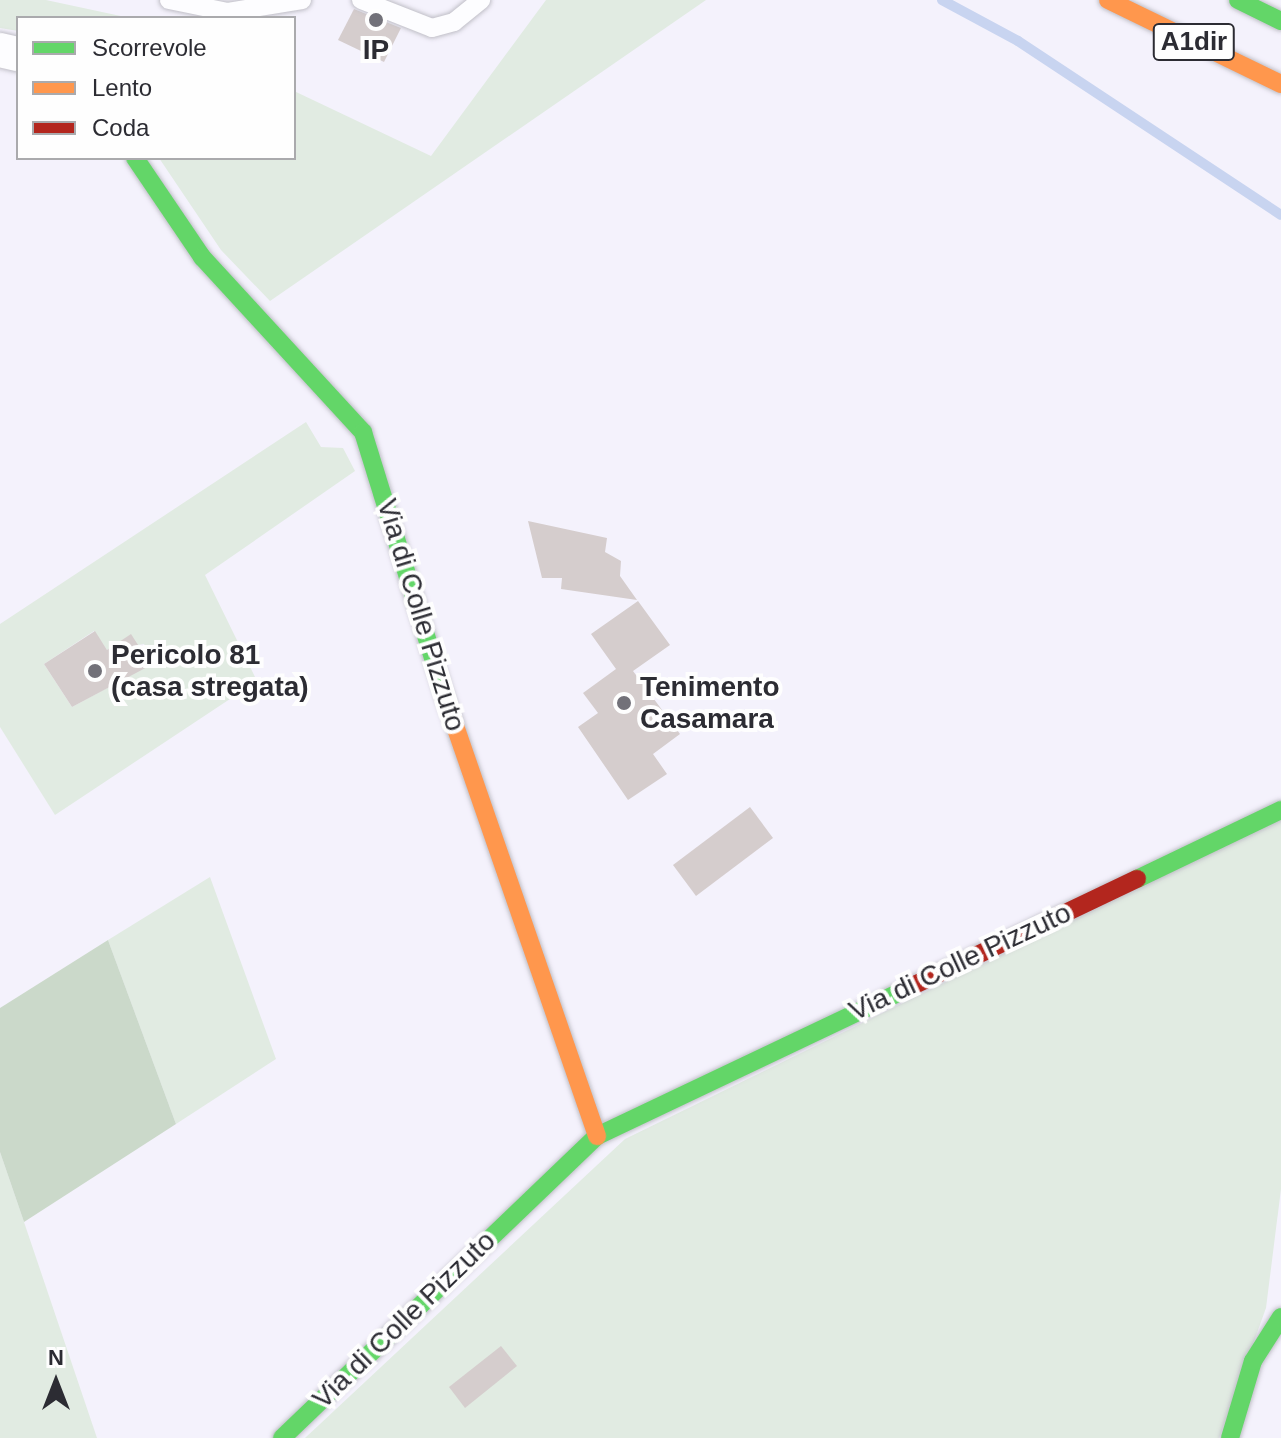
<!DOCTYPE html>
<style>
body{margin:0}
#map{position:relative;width:1281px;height:1438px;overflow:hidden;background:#f4f2fc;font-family:Arial,sans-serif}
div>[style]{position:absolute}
.green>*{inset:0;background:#e1ebe2}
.forest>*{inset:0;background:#cbd9ca}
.stream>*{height:10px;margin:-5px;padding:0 5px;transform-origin:5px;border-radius:5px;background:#c8d4f0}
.building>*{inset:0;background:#d5cdcd}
.roads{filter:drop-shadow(0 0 2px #c0bfc7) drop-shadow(0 0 2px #c0bfc7)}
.lane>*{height:18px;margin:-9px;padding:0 9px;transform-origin:9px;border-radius:9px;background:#fdfdff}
.street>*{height:34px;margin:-17px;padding:0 17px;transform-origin:17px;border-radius:17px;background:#fdfdff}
.fast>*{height:18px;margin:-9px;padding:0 9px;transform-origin:9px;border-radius:9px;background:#63d668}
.slow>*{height:18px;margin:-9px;padding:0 9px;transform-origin:9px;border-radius:9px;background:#ff974d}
.jam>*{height:18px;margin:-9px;padding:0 9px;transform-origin:9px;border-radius:9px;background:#b3261e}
.dots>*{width:22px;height:22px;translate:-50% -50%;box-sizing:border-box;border:4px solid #fefefe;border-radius:50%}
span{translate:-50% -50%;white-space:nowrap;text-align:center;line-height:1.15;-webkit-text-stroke:8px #fefefe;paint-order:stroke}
.shield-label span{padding:2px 6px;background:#fefefe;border:2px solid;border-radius:6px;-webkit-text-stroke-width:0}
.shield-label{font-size:26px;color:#2c2c33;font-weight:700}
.poi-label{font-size:28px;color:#2c2c33;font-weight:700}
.left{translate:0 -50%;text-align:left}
.street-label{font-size:28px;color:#2c2c33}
.legend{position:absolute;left:16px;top:16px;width:280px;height:144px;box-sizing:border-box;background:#fefefe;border:2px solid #aaaaad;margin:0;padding:10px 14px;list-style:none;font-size:24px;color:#2c2c33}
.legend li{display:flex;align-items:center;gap:16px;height:40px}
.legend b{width:40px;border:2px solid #aaaaad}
.north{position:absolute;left:16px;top:1342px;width:80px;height:80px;-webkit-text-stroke:6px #fefefe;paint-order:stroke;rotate:0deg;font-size:22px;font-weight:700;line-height:32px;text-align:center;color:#2c2c33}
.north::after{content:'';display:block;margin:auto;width:28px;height:36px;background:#2c2c33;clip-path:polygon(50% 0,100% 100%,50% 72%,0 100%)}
</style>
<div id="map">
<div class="green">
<i style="clip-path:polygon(0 0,46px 0,130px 18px,18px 18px,18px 31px,0 28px)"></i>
<i style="clip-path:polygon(546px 0,706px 0,270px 301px,221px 250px,159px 158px,294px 158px,294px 91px,431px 156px)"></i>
<i style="clip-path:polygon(evenodd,306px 422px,321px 447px,343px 448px,355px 471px,205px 575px,257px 681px,55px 815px,0 727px,0 624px,306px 422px,94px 631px,107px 650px,144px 644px,155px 662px,72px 707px,44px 664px,94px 631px)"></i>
<i style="clip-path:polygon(1281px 818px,1281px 1189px,1266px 1308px,1219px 1438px,305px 1438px,625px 1139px)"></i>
<i style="clip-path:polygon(210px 877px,276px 1059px,176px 1124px,108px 940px)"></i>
<i style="clip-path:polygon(0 1152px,24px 1222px,97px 1438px,0 1438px)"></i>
</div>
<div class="forest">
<i style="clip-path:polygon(108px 940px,176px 1124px,24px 1222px,0 1152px,0 1008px)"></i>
</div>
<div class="stream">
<i style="left:942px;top:0;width:86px;rotate:28.3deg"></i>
<i style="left:1018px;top:41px;width:315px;rotate:33.5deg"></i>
</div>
<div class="building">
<i style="clip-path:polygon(354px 9px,401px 28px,384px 62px,338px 40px)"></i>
<i style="clip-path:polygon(528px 521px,607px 538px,605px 552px,621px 561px,620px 576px,637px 600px,561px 589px,562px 578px,542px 578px)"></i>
<i style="clip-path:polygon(638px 601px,670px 645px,633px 671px,680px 734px,653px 754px,667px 774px,628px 800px,578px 727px,598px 713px,583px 693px,616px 669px,591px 634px)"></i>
<i style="clip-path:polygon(95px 631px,107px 650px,131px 634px,151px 665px,72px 707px,44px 664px)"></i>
<i style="clip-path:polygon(750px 807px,773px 838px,696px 896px,673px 865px)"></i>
<i style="clip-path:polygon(501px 1346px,517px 1366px,465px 1408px,449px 1387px)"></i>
</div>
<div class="roads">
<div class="lane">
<i style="left:169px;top:0;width:60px;rotate:11.5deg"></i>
<i style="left:228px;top:12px;width:75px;rotate:-9.2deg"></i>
<i style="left:361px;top:0;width:76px;rotate:21.5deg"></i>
<i style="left:432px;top:28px;width:23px;rotate:-15deg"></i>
<i style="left:454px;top:22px;width:35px;rotate:-39deg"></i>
</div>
<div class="street">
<i style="left:0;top:50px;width:18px;rotate:13deg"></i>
</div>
<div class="fast">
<i style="left:1238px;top:0;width:48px;rotate:26deg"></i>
<i style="left:135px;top:158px;width:120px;rotate:55.9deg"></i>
<i style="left:202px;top:257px;width:238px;rotate:47.4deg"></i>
<i style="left:363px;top:432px;width:274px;rotate:72.8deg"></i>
<i style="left:1137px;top:879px;width:160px;rotate:-25.6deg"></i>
<i style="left:282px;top:1438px;width:436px;rotate:-43.8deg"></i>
<i style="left:597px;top:1136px;width:342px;rotate:-25.4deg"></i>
<i style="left:1230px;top:1438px;width:80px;rotate:-73.4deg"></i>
<i style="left:1253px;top:1361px;width:52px;rotate:-57.5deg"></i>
</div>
<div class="slow">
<i style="left:1108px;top:0;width:192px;rotate:25.9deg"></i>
<i style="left:444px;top:694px;width:468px;rotate:70.9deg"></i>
</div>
<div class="jam">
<i style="left:906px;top:989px;width:256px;rotate:-25.5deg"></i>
</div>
</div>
<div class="dots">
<i style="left:376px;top:20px;background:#727179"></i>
<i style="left:95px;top:671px;background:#727179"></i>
<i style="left:624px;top:703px;background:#727179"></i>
</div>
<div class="shield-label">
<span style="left:1194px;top:42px">A1dir</span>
</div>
<div class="poi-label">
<span style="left:376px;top:50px">IP</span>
<span class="left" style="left:111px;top:671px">Pericolo 81<br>(casa stregata)</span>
<span class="left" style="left:640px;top:703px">Tenimento<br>Casamara</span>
</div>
<div class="street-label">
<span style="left:421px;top:615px;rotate:73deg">Via di Colle Pizzuto</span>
<span style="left:960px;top:962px;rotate:-25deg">Via di Colle Pizzuto</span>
<span style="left:404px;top:1320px;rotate:-44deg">Via di Colle Pizzuto</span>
</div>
<ul class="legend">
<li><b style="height:10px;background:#63d668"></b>Scorrevole</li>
<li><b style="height:10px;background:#ff974d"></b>Lento</li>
<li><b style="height:10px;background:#b3261e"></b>Coda</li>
</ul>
<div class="north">N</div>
</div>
